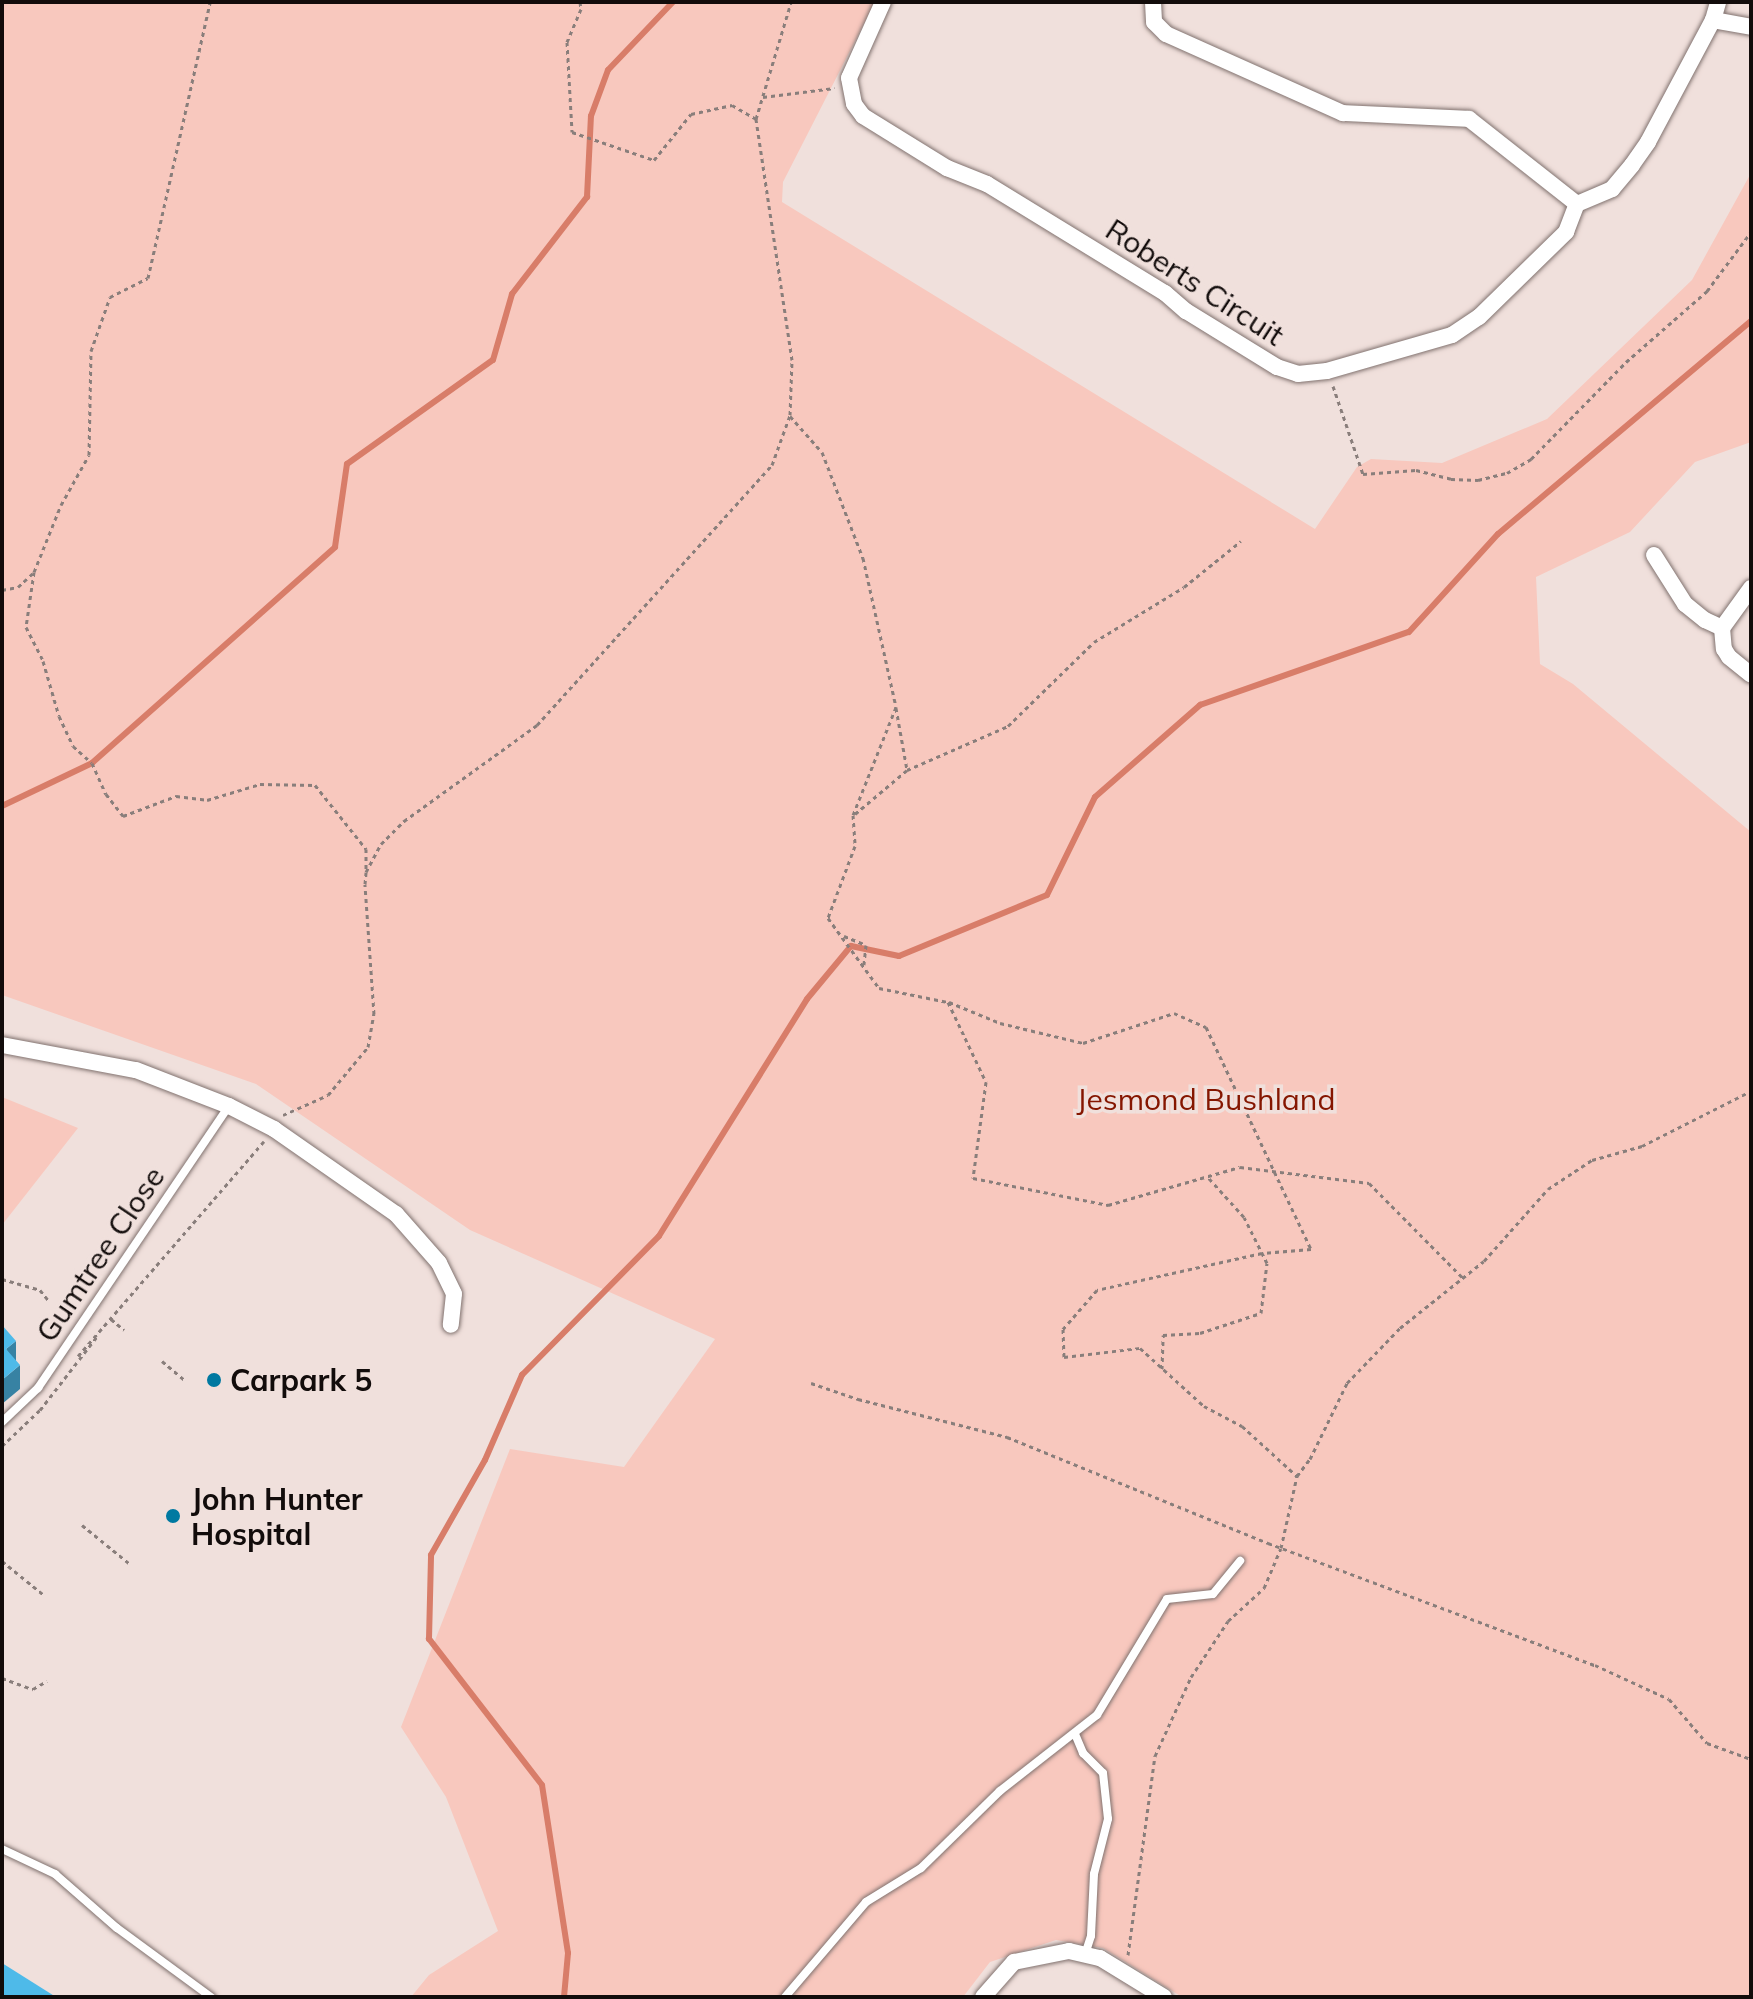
<!DOCTYPE html>
<style>
body{margin:0}
#map{position:relative;width:1753px;height:1999px;overflow:hidden;background:#f0e0dc;font-family:Mulish,sans-serif}
div>[style]{position:absolute}
.green>*{inset:0;background:#f8c8be}
.stream>*{height:6px;margin:-3px;padding:0 3px;transform-origin:3px;border-radius:3px;background:#d87d69}
.path>*{height:3px;margin-top:-1.5px;transform-origin:0;background:repeating-linear-gradient(90deg,#897e7b 0 4px,transparent 0 8px)}
.roads{filter:drop-shadow(0 0 2px #81726f) drop-shadow(0 0 2px #81726f)}
.service>*{height:8px;margin:-4px;padding:0 4px;transform-origin:4px;border-radius:4px;background:#fff}
.minor>*{height:16px;margin:-8px;padding:0 8px;transform-origin:8px;border-radius:8px;background:#fff}
.shaded-wall>*{inset:0;background:#3782a3}
.building>*{inset:0;background:#4ebae9}
.dots>*{width:22px;height:22px;translate:-50% -50%;box-sizing:border-box;border:4px solid #f0e0dc;border-radius:50%}
span{translate:-50% -50%;white-space:nowrap;text-align:center;line-height:1.15;-webkit-text-stroke:7px #f0e0dc;paint-order:stroke}
.street-label{font-size:30px;color:#120c0b}
.park-label{font-size:30px;color:#851600}
.poi-label{font-size:30px;color:#120c0b;font-weight:700}
.left{translate:0 -50%;text-align:left}
.frame{position:absolute;inset:0;border:4px solid #120c0b;pointer-events:none}
</style>
<div id="map">
<div class="green">
<i style="clip-path:polygon(2px 2px,875px 2px,783px 182px,782px 202px,1315px 529px,1357px 467px,1371px 459px,1442px 463px,1547px 419px,1692px 280px,1751px 173px,1751px 442px,1695px 462px,1630px 532px,1536px 577px,1540px 664px,1573px 684px,1751px 832px,1751px 1997px,1182px 1997px,1103px 1948px,1056px 1940px,990px 1962px,963px 1997px,411px 1997px,429px 1975px,498px 1931px,446px 1797px,401px 1727px,510px 1449px,624px 1467px,715px 1339px,470px 1230px,256px 1084px,2px 995px)"></i>
<i style="clip-path:polygon(2px 1097px,78px 1128px,2px 1225px)"></i>
</div>
<div class="stream">
<i style="left:2px;top:806px;width:100px;rotate:-25.5deg"></i>
<i style="left:92px;top:763px;width:325px;rotate:-41.6deg"></i>
<i style="left:335px;top:547px;width:84px;rotate:-81.8deg"></i>
<i style="left:347px;top:464px;width:179px;rotate:-35.5deg"></i>
<i style="left:493px;top:360px;width:69px;rotate:-73.9deg"></i>
<i style="left:512px;top:294px;width:123px;rotate:-52.3deg"></i>
<i style="left:587px;top:197px;width:81px;rotate:-87.2deg"></i>
<i style="left:591px;top:116px;width:49px;rotate:-69.7deg"></i>
<i style="left:608px;top:70px;width:94px;rotate:-46.3deg"></i>
<i style="left:564px;top:1997px;width:44px;rotate:-84.8deg"></i>
<i style="left:568px;top:1953px;width:170px;rotate:-98.8deg"></i>
<i style="left:542px;top:1785px;width:185px;rotate:-127.7deg"></i>
<i style="left:429px;top:1639px;width:84px;rotate:-88.6deg"></i>
<i style="left:431px;top:1555px;width:109px;rotate:-60.4deg"></i>
<i style="left:485px;top:1460px;width:93px;rotate:-66.5deg"></i>
<i style="left:522px;top:1375px;width:195px;rotate:-45.4deg"></i>
<i style="left:659px;top:1236px;width:279px;rotate:-58deg"></i>
<i style="left:807px;top:999px;width:69px;rotate:-50.3deg"></i>
<i style="left:851px;top:946px;width:49px;rotate:11.8deg"></i>
<i style="left:899px;top:956px;width:160px;rotate:-22.4deg"></i>
<i style="left:1047px;top:895px;width:109px;rotate:-63.9deg"></i>
<i style="left:1095px;top:797px;width:140px;rotate:-41.2deg"></i>
<i style="left:1200px;top:705px;width:221px;rotate:-19.3deg"></i>
<i style="left:1409px;top:632px;width:132px;rotate:-47.8deg"></i>
<i style="left:1498px;top:534px;width:331px;rotate:-40.1deg"></i>
</div>
<div class="path">
<i style="left:580px;top:2px;width:7px;rotate:82deg"></i>
<i style="left:581px;top:9px;width:36px;rotate:113deg"></i>
<i style="left:567px;top:42px;width:90px;rotate:86.8deg"></i>
<i style="left:572px;top:132px;width:87px;rotate:18.9deg"></i>
<i style="left:654px;top:160px;width:59px;rotate:-51.2deg"></i>
<i style="left:691px;top:114px;width:42px;rotate:-12.4deg"></i>
<i style="left:732px;top:105px;width:28px;rotate:30deg"></i>
<i style="left:763px;top:97px;width:72px;rotate:-7.2deg"></i>
<i style="left:1333px;top:386px;width:93px;rotate:71.2deg"></i>
<i style="left:1363px;top:474px;width:53px;rotate:-4.3deg"></i>
<i style="left:1416px;top:470px;width:36px;rotate:14deg"></i>
<i style="left:1451px;top:479px;width:27px;rotate:2deg"></i>
<i style="left:1478px;top:480px;width:30px;rotate:-14deg"></i>
<i style="left:1507px;top:473px;width:28px;rotate:-30deg"></i>
<i style="left:1531px;top:459px;width:136px;rotate:-45.6deg"></i>
<i style="left:1626px;top:362px;width:108px;rotate:-41.2deg"></i>
<i style="left:1707px;top:291px;width:74px;rotate:-53.3deg"></i>
<i style="left:790px;top:416px;width:48px;rotate:48.4deg"></i>
<i style="left:822px;top:452px;width:114px;rotate:68.9deg"></i>
<i style="left:863px;top:558px;width:153px;rotate:77.5deg"></i>
<i style="left:896px;top:707px;width:116px;rotate:111.7deg"></i>
<i style="left:853px;top:815px;width:31px;rotate:86deg"></i>
<i style="left:855px;top:846px;width:77px;rotate:110.6deg"></i>
<i style="left:828px;top:918px;width:87px;rotate:53.9deg"></i>
<i style="left:879px;top:988px;width:70px;rotate:11.5deg"></i>
<i style="left:948px;top:1002px;width:89px;rotate:64.6deg"></i>
<i style="left:986px;top:1082px;width:97px;rotate:97.7deg"></i>
<i style="left:973px;top:1178px;width:138px;rotate:11.3deg"></i>
<i style="left:1108px;top:1205px;width:137px;rotate:-16.1deg"></i>
<i style="left:1240px;top:1167px;width:130px;rotate:7.1deg"></i>
<i style="left:1369px;top:1183px;width:134px;rotate:45.3deg"></i>
<i style="left:34px;top:572px;width:56px;rotate:98.3deg"></i>
<i style="left:26px;top:627px;width:38px;rotate:63deg"></i>
<i style="left:43px;top:661px;width:57px;rotate:73.8deg"></i>
<i style="left:59px;top:716px;width:33px;rotate:65deg"></i>
<i style="left:73px;top:746px;width:25px;rotate:42deg"></i>
<i style="left:92px;top:763px;width:34px;rotate:66deg"></i>
<i style="left:106px;top:794px;width:28px;rotate:52deg"></i>
<i style="left:123px;top:816px;width:57px;rotate:-20.7deg"></i>
<i style="left:176px;top:796px;width:31px;rotate:7deg"></i>
<i style="left:207px;top:800px;width:55px;rotate:-16.8deg"></i>
<i style="left:260px;top:784px;width:55px;rotate:1deg"></i>
<i style="left:315px;top:785px;width:82px;rotate:51.4deg"></i>
<i style="left:366px;top:849px;width:20px;rotate:90deg"></i>
<i style="left:2px;top:590px;width:16px;rotate:-11deg"></i>
<i style="left:18px;top:587px;width:22px;rotate:-43deg"></i>
<i style="left:34px;top:572px;width:72px;rotate:-68.1deg"></i>
<i style="left:61px;top:505px;width:57px;rotate:-60.8deg"></i>
<i style="left:89px;top:455px;width:104px;rotate:-88.9deg"></i>
<i style="left:91px;top:351px;width:57px;rotate:-70.6deg"></i>
<i style="left:110px;top:297px;width:42px;rotate:-26.6deg"></i>
<i style="left:148px;top:278px;width:283px;rotate:-77.3deg"></i>
<i style="left:896px;top:708px;width:63px;rotate:79.9deg"></i>
<i style="left:907px;top:770px;width:110px;rotate:-23.5deg"></i>
<i style="left:1008px;top:726px;width:120px;rotate:-44.3deg"></i>
<i style="left:1094px;top:642px;width:105px;rotate:-31.4deg"></i>
<i style="left:1184px;top:587px;width:73px;rotate:-38.9deg"></i>
<i style="left:855px;top:814px;width:68px;rotate:-40.2deg"></i>
<i style="left:844px;top:936px;width:24px;rotate:22deg"></i>
<i style="left:866px;top:945px;width:20px;rotate:96deg"></i>
<i style="left:949px;top:1002px;width:55px;rotate:22.4deg"></i>
<i style="left:1000px;top:1023px;width:85px;rotate:13.5deg"></i>
<i style="left:1083px;top:1043px;width:96px;rotate:-18.2deg"></i>
<i style="left:1174px;top:1013px;width:35px;rotate:24deg"></i>
<i style="left:1206px;top:1027px;width:246px;rotate:64.7deg"></i>
<i style="left:1311px;top:1249px;width:49px;rotate:175.3deg"></i>
<i style="left:1262px;top:1253px;width:169px;rotate:167.4deg"></i>
<i style="left:1097px;top:1290px;width:52px;rotate:131.1deg"></i>
<i style="left:1063px;top:1329px;width:28px;rotate:88deg"></i>
<i style="left:1064px;top:1357px;width:77px;rotate:-6.8deg"></i>
<i style="left:1140px;top:1348px;width:86px;rotate:42.2deg"></i>
<i style="left:1204px;top:1406px;width:43px;rotate:27.8deg"></i>
<i style="left:1242px;top:1426px;width:74px;rotate:42.3deg"></i>
<i style="left:283px;top:1115px;width:49px;rotate:-24deg"></i>
<i style="left:328px;top:1095px;width:62px;rotate:-50.2deg"></i>
<i style="left:368px;top:1047px;width:34px;rotate:-80deg"></i>
<i style="left:374px;top:1014px;width:130px;rotate:-94deg"></i>
<i style="left:365px;top:884px;width:12px;rotate:-85deg"></i>
<i style="left:366px;top:872px;width:32px;rotate:-62deg"></i>
<i style="left:381px;top:844px;width:33px;rotate:-45deg"></i>
<i style="left:404px;top:821px;width:164px;rotate:-35.8deg"></i>
<i style="left:537px;top:725px;width:350px;rotate:-47.9deg"></i>
<i style="left:772px;top:465px;width:53px;rotate:-70.2deg"></i>
<i style="left:790px;top:415px;width:55px;rotate:-87.9deg"></i>
<i style="left:792px;top:360px;width:244px;rotate:-98.5deg"></i>
<i style="left:756px;top:119px;width:122px;rotate:-73.3deg"></i>
<i style="left:2px;top:1279px;width:40px;rotate:16deg"></i>
<i style="left:40px;top:1290px;width:14px;rotate:51deg"></i>
<i style="left:111px;top:1319px;width:17px;rotate:40deg"></i>
<i style="left:78px;top:1356px;width:284px;rotate:-49.1deg"></i>
<i style="left:162px;top:1361px;width:30px;rotate:40deg"></i>
<i style="left:1162px;top:1369px;width:34px;rotate:-88deg"></i>
<i style="left:1163px;top:1335px;width:37px;rotate:-3deg"></i>
<i style="left:1200px;top:1333px;width:64px;rotate:-18.2deg"></i>
<i style="left:1261px;top:1313px;width:50px;rotate:-83.2deg"></i>
<i style="left:1267px;top:1263px;width:51px;rotate:-116.6deg"></i>
<i style="left:1244px;top:1217px;width:55px;rotate:-132.1deg"></i>
<i style="left:811px;top:1383px;width:50px;rotate:18.8deg"></i>
<i style="left:858px;top:1399px;width:154px;rotate:14.3deg"></i>
<i style="left:1007px;top:1437px;width:282px;rotate:22.1deg"></i>
<i style="left:1268px;top:1543px;width:349px;rotate:20.5deg"></i>
<i style="left:1595px;top:1665px;width:81px;rotate:24.7deg"></i>
<i style="left:1669px;top:1699px;width:58px;rotate:49.2deg"></i>
<i style="left:1707px;top:1743px;width:47px;rotate:20deg"></i>
<i style="left:2px;top:1446px;width:52px;rotate:-43.5deg"></i>
<i style="left:40px;top:1410px;width:96px;rotate:-52.2deg"></i>
<i style="left:82px;top:1525px;width:62px;rotate:39.1deg"></i>
<i style="left:2px;top:1561px;width:55px;rotate:39.1deg"></i>
<i style="left:2px;top:1678px;width:33px;rotate:20deg"></i>
<i style="left:33px;top:1689px;width:16px;rotate:-30deg"></i>
<i style="left:1128px;top:1955px;width:201px;rotate:-82.3deg"></i>
<i style="left:1155px;top:1756px;width:87px;rotate:-65.5deg"></i>
<i style="left:1191px;top:1677px;width:67px;rotate:-56.5deg"></i>
<i style="left:1228px;top:1621px;width:49px;rotate:-42.5deg"></i>
<i style="left:1264px;top:1588px;width:43px;rotate:-67deg"></i>
<i style="left:1281px;top:1548px;width:74px;rotate:-77.5deg"></i>
<i style="left:1297px;top:1476px;width:21px;rotate:-53deg"></i>
<i style="left:1310px;top:1459px;width:85px;rotate:-64deg"></i>
<i style="left:1347px;top:1383px;width:76px;rotate:-46.1deg"></i>
<i style="left:1400px;top:1328px;width:107px;rotate:-38.6deg"></i>
<i style="left:1484px;top:1261px;width:96px;rotate:-48.4deg"></i>
<i style="left:1548px;top:1189px;width:53px;rotate:-33.4deg"></i>
<i style="left:1592px;top:1160px;width:52px;rotate:-15.6deg"></i>
<i style="left:1642px;top:1146px;width:122px;rotate:-26.8deg"></i>
</div>
<div class="roads">
<div class="service">
<i style="left:2px;top:1422px;width:50px;rotate:-43.4deg"></i>
<i style="left:38px;top:1388px;width:341px;rotate:-55.9deg"></i>
<i style="left:1075px;top:1734px;width:21px;rotate:67deg"></i>
<i style="left:1083px;top:1753px;width:28px;rotate:45deg"></i>
<i style="left:1103px;top:1773px;width:46px;rotate:83.8deg"></i>
<i style="left:1108px;top:1819px;width:57px;rotate:104.3deg"></i>
<i style="left:1094px;top:1874px;width:62px;rotate:92.8deg"></i>
<i style="left:1091px;top:1936px;width:19px;rotate:108deg"></i>
<i style="left:2px;top:1849px;width:59px;rotate:25.3deg"></i>
<i style="left:55px;top:1874px;width:82px;rotate:41.1deg"></i>
<i style="left:117px;top:1928px;width:117px;rotate:36.3deg"></i>
<i style="left:785px;top:1997px;width:125px;rotate:-49.5deg"></i>
<i style="left:866px;top:1902px;width:65px;rotate:-31.7deg"></i>
<i style="left:921px;top:1868px;width:110px;rotate:-44.3deg"></i>
<i style="left:1000px;top:1791px;width:123px;rotate:-38.1deg"></i>
<i style="left:1097px;top:1715px;width:135px;rotate:-58.9deg"></i>
<i style="left:1167px;top:1599px;width:46px;rotate:-6.2deg"></i>
<i style="left:1213px;top:1594px;width:43px;rotate:-50.7deg"></i>
</div>
<div class="minor">
<i style="left:883px;top:2px;width:83px;rotate:114.1deg"></i>
<i style="left:849px;top:78px;width:26px;rotate:79deg"></i>
<i style="left:854px;top:104px;width:15px;rotate:53deg"></i>
<i style="left:863px;top:116px;width:99px;rotate:31.8deg"></i>
<i style="left:947px;top:168px;width:43px;rotate:21.8deg"></i>
<i style="left:987px;top:184px;width:209px;rotate:31.5deg"></i>
<i style="left:1165px;top:293px;width:28px;rotate:41deg"></i>
<i style="left:1186px;top:311px;width:107px;rotate:31.6deg"></i>
<i style="left:1277px;top:367px;width:22px;rotate:18deg"></i>
<i style="left:1298px;top:374px;width:29px;rotate:-6deg"></i>
<i style="left:1327px;top:371px;width:130px;rotate:-16.1deg"></i>
<i style="left:1452px;top:335px;width:32px;rotate:-34deg"></i>
<i style="left:1479px;top:317px;width:122px;rotate:-44.3deg"></i>
<i style="left:1566px;top:232px;width:30px;rotate:-69deg"></i>
<i style="left:1577px;top:204px;width:38px;rotate:-23deg"></i>
<i style="left:1612px;top:189px;width:31px;rotate:-50deg"></i>
<i style="left:1632px;top:165px;width:28px;rotate:-55deg"></i>
<i style="left:1648px;top:142px;width:138px;rotate:-62deg"></i>
<i style="left:1713px;top:20px;width:19px;rotate:-74deg"></i>
<i style="left:1153px;top:2px;width:20px;rotate:87deg"></i>
<i style="left:1154px;top:22px;width:17px;rotate:45deg"></i>
<i style="left:1166px;top:34px;width:194px;rotate:24.1deg"></i>
<i style="left:1343px;top:113px;width:126px;rotate:2.7deg"></i>
<i style="left:1469px;top:119px;width:137px;rotate:38.2deg"></i>
<i style="left:1713px;top:20px;width:39px;rotate:10deg"></i>
<i style="left:1654px;top:555px;width:58px;rotate:57.7deg"></i>
<i style="left:1685px;top:604px;width:26px;rotate:39deg"></i>
<i style="left:1705px;top:620px;width:19px;rotate:25deg"></i>
<i style="left:1751px;top:588px;width:49px;rotate:125.9deg"></i>
<i style="left:1722px;top:628px;width:21px;rotate:85deg"></i>
<i style="left:1724px;top:649px;width:9px;rotate:58deg"></i>
<i style="left:1729px;top:657px;width:28px;rotate:39deg"></i>
<i style="left:2px;top:1045px;width:136px;rotate:10.6deg"></i>
<i style="left:136px;top:1070px;width:100px;rotate:21.2deg"></i>
<i style="left:229px;top:1106px;width:51px;rotate:27.1deg"></i>
<i style="left:274px;top:1129px;width:149px;rotate:34.9deg"></i>
<i style="left:396px;top:1214px;width:65px;rotate:48.7deg"></i>
<i style="left:439px;top:1263px;width:34px;rotate:64deg"></i>
<i style="left:454px;top:1294px;width:31px;rotate:96deg"></i>
<i style="left:983px;top:1997px;width:47px;rotate:-48.5deg"></i>
<i style="left:1014px;top:1962px;width:56px;rotate:-11.3deg"></i>
<i style="left:1069px;top:1951px;width:32px;rotate:13deg"></i>
<i style="left:1100px;top:1958px;width:75px;rotate:31.4deg"></i>
</div>
</div>
<div class="shaded-wall">
<i style="clip-path:polygon(16px 1341px,16px 1365px,6px 1349px)"></i>
<i style="clip-path:polygon(20px 1365px,20px 1389px,2px 1404px,2px 1380px)"></i>
</div>
<div class="building">
<i style="clip-path:polygon(2px 1325px,16px 1341px,6px 1349px,20px 1365px,2px 1380px)"></i>
<i style="clip-path:polygon(2px 1963px,56px 1997px,2px 1997px)"></i>
</div>
<div class="dots">
<i style="left:214px;top:1380px;background:#0079a1"></i>
<i style="left:173px;top:1516px;background:#0079a1"></i>
</div>
<div class="street-label">
<span style="left:1195px;top:282px;rotate:33deg">Roberts Circuit</span>
<span style="left:100px;top:1254px;rotate:-56deg">Gumtree Close</span>
</div>
<div class="park-label">
<span style="left:1206px;top:1099px">Jesmond Bushland</span>
</div>
<div class="poi-label">
<span class="left" style="left:230px;top:1380px">Carpark 5</span>
<span class="left" style="left:191px;top:1516px">John Hunter<br>Hospital</span>
</div>
<div class="frame"></div>
</div>
